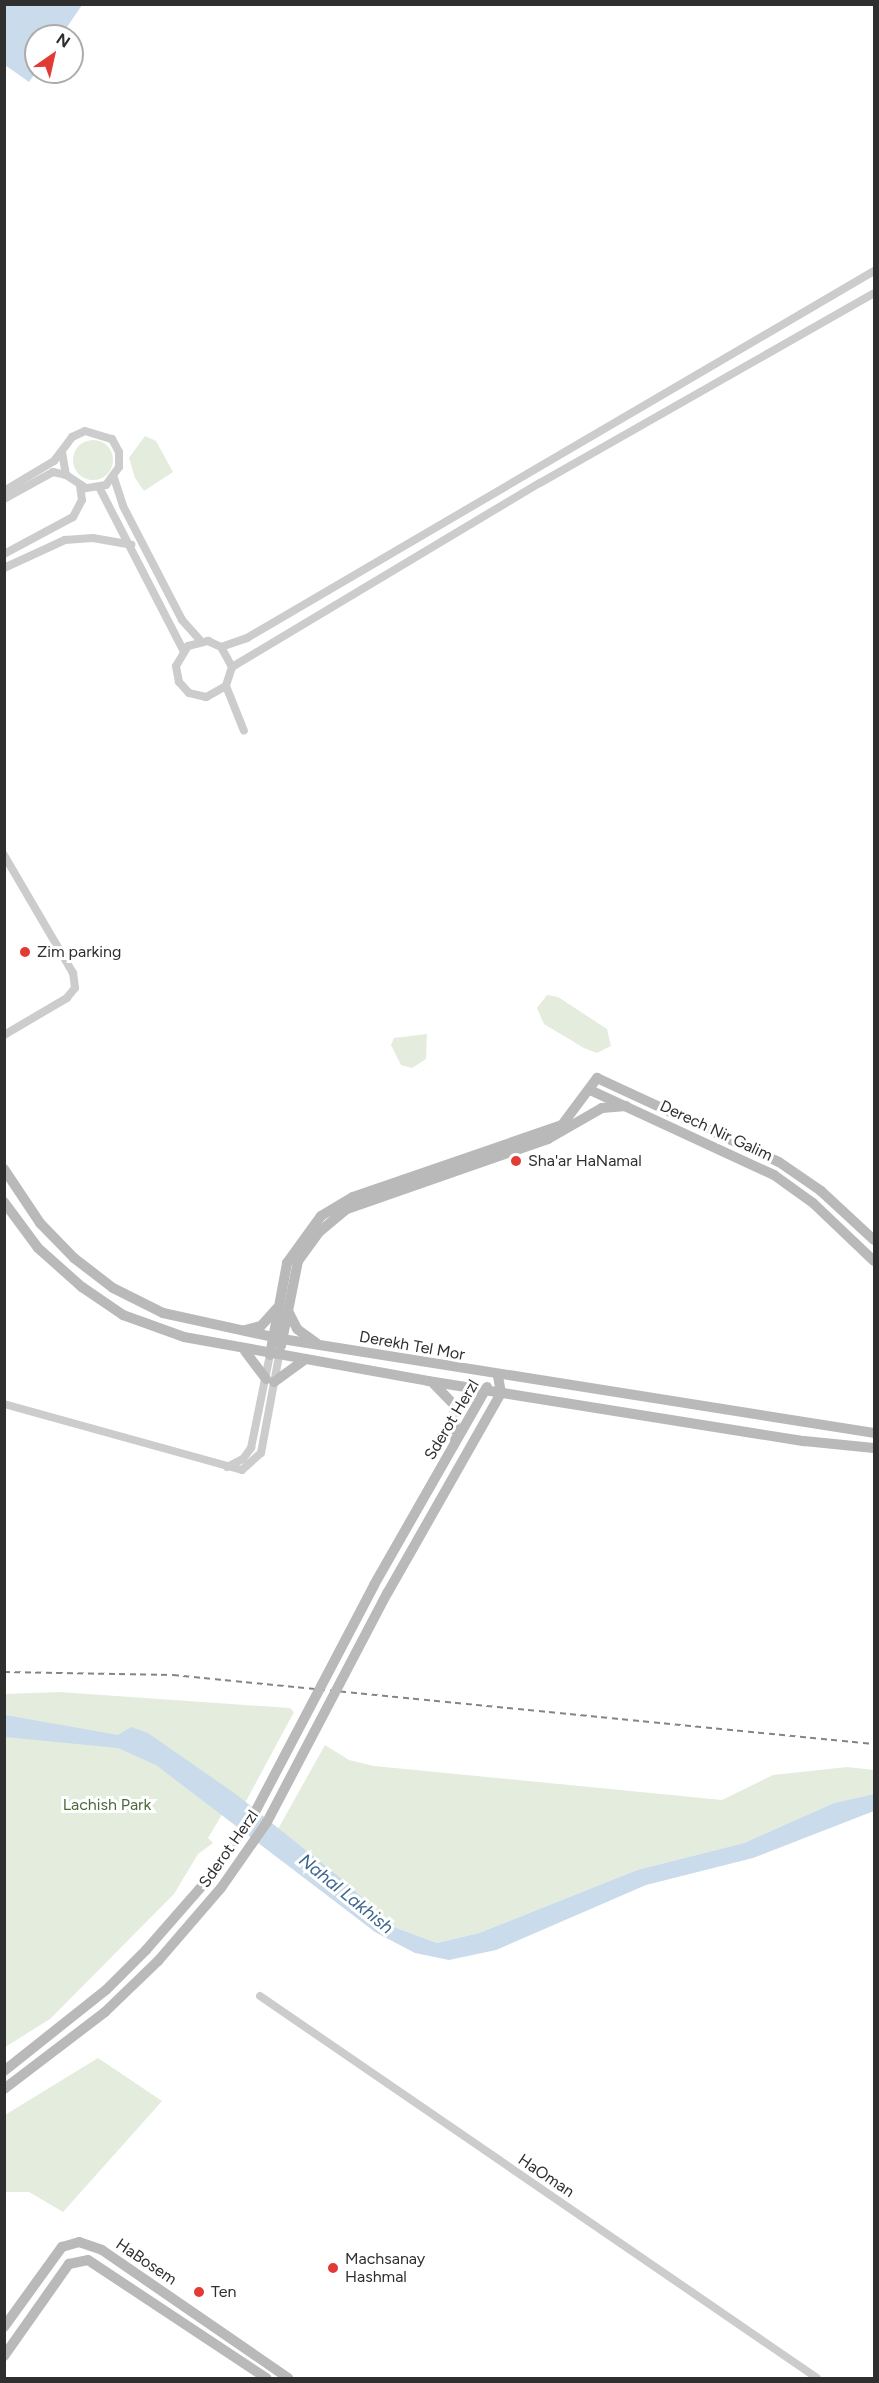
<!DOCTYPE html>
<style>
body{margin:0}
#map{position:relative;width:879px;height:2383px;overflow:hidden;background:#fff;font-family:Figtree,sans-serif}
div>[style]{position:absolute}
.green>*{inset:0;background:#e3ecdd}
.round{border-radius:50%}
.water>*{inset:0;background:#cadbeb}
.street>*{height:8px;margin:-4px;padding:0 4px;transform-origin:4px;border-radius:4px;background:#ccc}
.secondary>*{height:10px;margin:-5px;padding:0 5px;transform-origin:5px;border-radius:5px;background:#b9b9b9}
.rail>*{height:2px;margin-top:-1px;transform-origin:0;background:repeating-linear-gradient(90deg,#848484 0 6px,transparent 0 10.5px)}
.secondary-bridge>*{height:10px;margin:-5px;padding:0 5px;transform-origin:5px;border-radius:5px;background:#b9b9b9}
.dots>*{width:16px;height:16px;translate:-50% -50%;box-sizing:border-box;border:3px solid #fff;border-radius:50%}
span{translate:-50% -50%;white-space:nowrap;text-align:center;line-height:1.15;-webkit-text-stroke:6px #fff;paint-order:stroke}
.poi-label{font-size:16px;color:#2f2f2f}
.left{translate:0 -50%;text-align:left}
.street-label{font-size:16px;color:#2f2f2f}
.park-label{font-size:16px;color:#4d6a3d}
.water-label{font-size:18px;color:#3e6790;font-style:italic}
.frame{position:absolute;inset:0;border:6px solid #2f2f2f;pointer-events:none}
.north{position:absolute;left:24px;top:24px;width:60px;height:60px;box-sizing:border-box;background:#fff;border:2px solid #acacac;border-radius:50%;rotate:34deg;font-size:16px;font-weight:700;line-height:24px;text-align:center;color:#2f2f2f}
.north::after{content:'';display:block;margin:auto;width:21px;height:27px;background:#e23b35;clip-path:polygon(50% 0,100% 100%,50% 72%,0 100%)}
</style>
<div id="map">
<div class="green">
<i style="clip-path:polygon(145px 436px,156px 441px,173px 472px,144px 491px,135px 478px,129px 458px)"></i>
<i class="round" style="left:73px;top:440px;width:40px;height:40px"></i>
<i style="clip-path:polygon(547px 995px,558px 997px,607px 1029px,611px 1046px,597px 1053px,584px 1048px,544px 1024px,537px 1008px)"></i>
<i style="clip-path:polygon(427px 1034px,426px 1059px,412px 1068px,401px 1065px,391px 1045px,394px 1038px)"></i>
<i style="clip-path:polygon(59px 1692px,290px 1708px,294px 1712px,245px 1803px,234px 1794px,208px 1838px,213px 1843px,198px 1854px,174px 1894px,50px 2019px,5px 2047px,5px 1694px)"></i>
<i style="clip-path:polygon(325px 1745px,349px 1760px,374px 1766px,722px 1800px,773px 1775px,847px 1767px,874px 1770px,874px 1794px,834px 1803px,744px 1843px,637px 1870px,479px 1933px,437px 1943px,391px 1926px,278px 1829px)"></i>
<i style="clip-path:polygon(98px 2058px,162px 2101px,63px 2212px,29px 2192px,5px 2192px,5px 2115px)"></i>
</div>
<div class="water">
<i style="clip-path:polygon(4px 5px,82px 5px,61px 36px,36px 36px,36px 72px,29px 82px,5px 65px)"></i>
<i style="clip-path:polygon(5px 1715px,118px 1735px,131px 1727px,148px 1733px,237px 1795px,348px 1884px,391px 1926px,437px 1943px,479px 1933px,637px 1870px,744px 1843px,834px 1803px,874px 1794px,874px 1811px,753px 1858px,646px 1885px,496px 1950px,449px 1960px,415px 1953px,375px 1932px,156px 1765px,118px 1748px,5px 1737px)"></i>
</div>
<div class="street">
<i style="left:114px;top:478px;width:29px;rotate:72deg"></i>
<i style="left:123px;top:506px;width:128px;rotate:62.6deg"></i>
<i style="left:182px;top:620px;width:28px;rotate:48deg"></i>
<i style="left:99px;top:487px;width:183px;rotate:62.7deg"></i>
<i style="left:4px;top:491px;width:58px;rotate:-31deg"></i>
<i style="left:54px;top:461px;width:30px;rotate:-53deg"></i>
<i style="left:72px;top:437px;width:14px;rotate:-25deg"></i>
<i style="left:85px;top:431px;width:28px;rotate:17deg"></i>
<i style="left:112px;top:439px;width:15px;rotate:62deg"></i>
<i style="left:119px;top:452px;width:15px;rotate:90deg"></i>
<i style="left:119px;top:467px;width:22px;rotate:126deg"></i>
<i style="left:106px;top:485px;width:20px;rotate:171deg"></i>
<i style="left:86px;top:488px;width:24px;rotate:-147deg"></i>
<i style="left:66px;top:475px;width:22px;rotate:-100deg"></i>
<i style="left:4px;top:499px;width:56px;rotate:-28.9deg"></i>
<i style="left:53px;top:472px;width:13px;rotate:13deg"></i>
<i style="left:4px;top:554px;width:78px;rotate:-28.2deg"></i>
<i style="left:73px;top:517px;width:19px;rotate:-62deg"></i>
<i style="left:82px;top:500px;width:14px;rotate:-98deg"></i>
<i style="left:4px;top:568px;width:67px;rotate:-24.7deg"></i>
<i style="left:65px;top:540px;width:28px;rotate:-4deg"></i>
<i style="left:93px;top:538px;width:39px;rotate:10deg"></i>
<i style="left:221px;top:647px;width:23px;rotate:61deg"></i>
<i style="left:232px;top:667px;width:20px;rotate:108deg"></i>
<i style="left:226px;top:686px;width:23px;rotate:151deg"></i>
<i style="left:206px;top:697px;width:17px;rotate:-167deg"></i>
<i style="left:189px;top:693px;width:15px;rotate:-132deg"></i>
<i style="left:179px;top:682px;width:16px;rotate:-101deg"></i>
<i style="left:176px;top:666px;width:23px;rotate:-59deg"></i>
<i style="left:188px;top:646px;width:21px;rotate:-14deg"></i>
<i style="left:208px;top:641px;width:14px;rotate:25deg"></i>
<i style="left:221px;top:647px;width:28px;rotate:-19deg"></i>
<i style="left:247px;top:638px;width:727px;rotate:-30.34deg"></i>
<i style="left:232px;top:667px;width:359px;rotate:-30.9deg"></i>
<i style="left:540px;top:483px;width:384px;rotate:-29.6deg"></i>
<i style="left:226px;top:686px;width:48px;rotate:68.2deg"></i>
<i style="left:4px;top:855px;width:137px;rotate:59.7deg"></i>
<i style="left:73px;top:973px;width:15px;rotate:82deg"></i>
<i style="left:75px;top:988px;width:13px;rotate:129deg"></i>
<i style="left:67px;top:998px;width:73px;rotate:149.6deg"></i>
<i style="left:4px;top:1404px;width:247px;rotate:15.5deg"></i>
<i style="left:242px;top:1470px;width:25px;rotate:-42deg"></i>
<i style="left:261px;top:1453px;width:99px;rotate:-79.5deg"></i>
<i style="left:227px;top:1467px;width:18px;rotate:-27deg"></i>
<i style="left:243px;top:1459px;width:14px;rotate:-54deg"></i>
<i style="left:251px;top:1448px;width:95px;rotate:-78.5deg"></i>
<i style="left:260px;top:1996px;width:675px;rotate:34.44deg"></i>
</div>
<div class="secondary">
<i style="left:590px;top:1090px;width:203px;rotate:24.8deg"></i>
<i style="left:774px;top:1175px;width:48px;rotate:35.7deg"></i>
<i style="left:813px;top:1203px;width:84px;rotate:43.6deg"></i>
<i style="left:4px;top:1169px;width:65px;rotate:56.3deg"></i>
<i style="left:40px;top:1223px;width:49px;rotate:45.8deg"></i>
<i style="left:74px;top:1258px;width:49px;rotate:37.6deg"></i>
<i style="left:113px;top:1288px;width:56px;rotate:26.6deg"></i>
<i style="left:163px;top:1313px;width:122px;rotate:12.3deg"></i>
<i style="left:282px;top:1339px;width:599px;rotate:9.02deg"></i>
<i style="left:4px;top:1202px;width:57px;rotate:53.5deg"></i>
<i style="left:38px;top:1248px;width:59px;rotate:41.6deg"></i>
<i style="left:82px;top:1287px;width:50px;rotate:34.3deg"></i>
<i style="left:123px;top:1315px;width:65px;rotate:19.8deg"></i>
<i style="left:184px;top:1337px;width:248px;rotate:10.2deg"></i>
<i style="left:428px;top:1381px;width:381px;rotate:9.1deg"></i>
<i style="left:804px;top:1441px;width:70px;rotate:5.7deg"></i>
<i style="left:288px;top:1311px;width:20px;rotate:63deg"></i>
<i style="left:297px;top:1329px;width:24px;rotate:36deg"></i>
<i style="left:245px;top:1330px;width:16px;rotate:-14deg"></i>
<i style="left:261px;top:1326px;width:24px;rotate:-48deg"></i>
<i style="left:281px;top:1346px;width:87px;rotate:-78.7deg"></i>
<i style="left:298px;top:1261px;width:34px;rotate:-54deg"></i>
<i style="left:318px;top:1233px;width:38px;rotate:-40deg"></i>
<i style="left:347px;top:1209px;width:213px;rotate:-19.2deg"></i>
<i style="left:548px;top:1139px;width:62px;rotate:-29.9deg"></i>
<i style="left:602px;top:1108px;width:24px;rotate:-5deg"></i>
<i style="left:245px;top:1351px;width:35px;rotate:53deg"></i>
<i style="left:270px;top:1355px;width:94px;rotate:-79.5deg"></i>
<i style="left:287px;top:1263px;width:58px;rotate:-54.1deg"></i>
<i style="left:321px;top:1216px;width:37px;rotate:-31deg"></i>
<i style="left:353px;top:1197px;width:221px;rotate:-19deg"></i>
<i style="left:562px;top:1125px;width:59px;rotate:-53.3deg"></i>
<i style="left:597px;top:1078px;width:200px;rotate:24.8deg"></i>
<i style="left:779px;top:1162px;width:51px;rotate:34.6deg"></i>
<i style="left:821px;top:1191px;width:72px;rotate:42.8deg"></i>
<i style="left:274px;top:1382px;width:37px;rotate:-36deg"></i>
<i style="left:434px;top:1384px;width:29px;rotate:46deg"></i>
<i style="left:454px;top:1405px;width:35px;rotate:88deg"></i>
<i style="left:374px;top:1585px;width:228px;rotate:-60.3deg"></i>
<i style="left:388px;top:1592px;width:229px;rotate:-60.4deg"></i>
<i style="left:501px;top:1393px;width:17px;rotate:-100deg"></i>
<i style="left:4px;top:2071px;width:130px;rotate:-38.5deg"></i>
<i style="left:106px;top:1990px;width:57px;rotate:-45deg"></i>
<i style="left:4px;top:2089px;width:127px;rotate:-37.3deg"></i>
<i style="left:105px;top:2012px;width:74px;rotate:-43.9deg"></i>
<i style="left:4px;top:2327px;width:99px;rotate:-54.1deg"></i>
<i style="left:62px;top:2247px;width:18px;rotate:-16deg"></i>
<i style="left:79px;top:2242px;width:24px;rotate:19deg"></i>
<i style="left:102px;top:2250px;width:226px;rotate:34.5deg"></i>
<i style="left:4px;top:2356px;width:113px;rotate:-54.8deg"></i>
<i style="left:69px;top:2264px;width:19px;rotate:-12deg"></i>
<i style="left:88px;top:2260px;width:214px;rotate:33.5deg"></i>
</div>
<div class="rail">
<i style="left:4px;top:1672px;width:169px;rotate:1deg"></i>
<i style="left:173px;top:1675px;width:704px;rotate:5.62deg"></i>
</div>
<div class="secondary-bridge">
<i style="left:146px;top:1950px;width:96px;rotate:-48.8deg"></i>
<i style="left:209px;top:1878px;width:78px;rotate:-54.9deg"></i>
<i style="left:254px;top:1814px;width:259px;rotate:-62.3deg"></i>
<i style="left:158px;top:1961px;width:96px;rotate:-49.2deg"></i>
<i style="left:221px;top:1888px;width:80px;rotate:-55.1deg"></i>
<i style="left:267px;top:1822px;width:260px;rotate:-62.3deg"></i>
</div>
<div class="dots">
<i style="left:25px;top:952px;background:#e23b35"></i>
<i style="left:516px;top:1161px;background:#e23b35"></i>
<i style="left:333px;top:2268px;background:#e23b35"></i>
<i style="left:199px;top:2292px;background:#e23b35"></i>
</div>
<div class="poi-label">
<span class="left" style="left:37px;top:952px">Zim parking</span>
<span class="left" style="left:528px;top:1161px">Sha'ar HaNamal</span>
<span class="left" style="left:345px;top:2268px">Machsanay<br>Hashmal</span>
<span class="left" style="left:211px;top:2292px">Ten</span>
</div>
<div class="street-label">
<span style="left:716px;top:1131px;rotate:25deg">Derech Nir Galim</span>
<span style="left:412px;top:1346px;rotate:10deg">Derekh Tel Mor</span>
<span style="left:452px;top:1420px;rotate:-59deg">Sderot Herzl</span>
<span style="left:229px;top:1849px;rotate:-55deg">Sderot Herzl</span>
<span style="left:546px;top:2176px;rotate:34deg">HaOman</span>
<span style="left:146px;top:2262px;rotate:34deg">HaBosem</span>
</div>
<div class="park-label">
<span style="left:107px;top:1805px">Lachish Park</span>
</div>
<div class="water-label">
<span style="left:346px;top:1894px;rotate:39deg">Nahal Lakhish</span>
</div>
<div class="frame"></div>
<div class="north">N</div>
</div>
